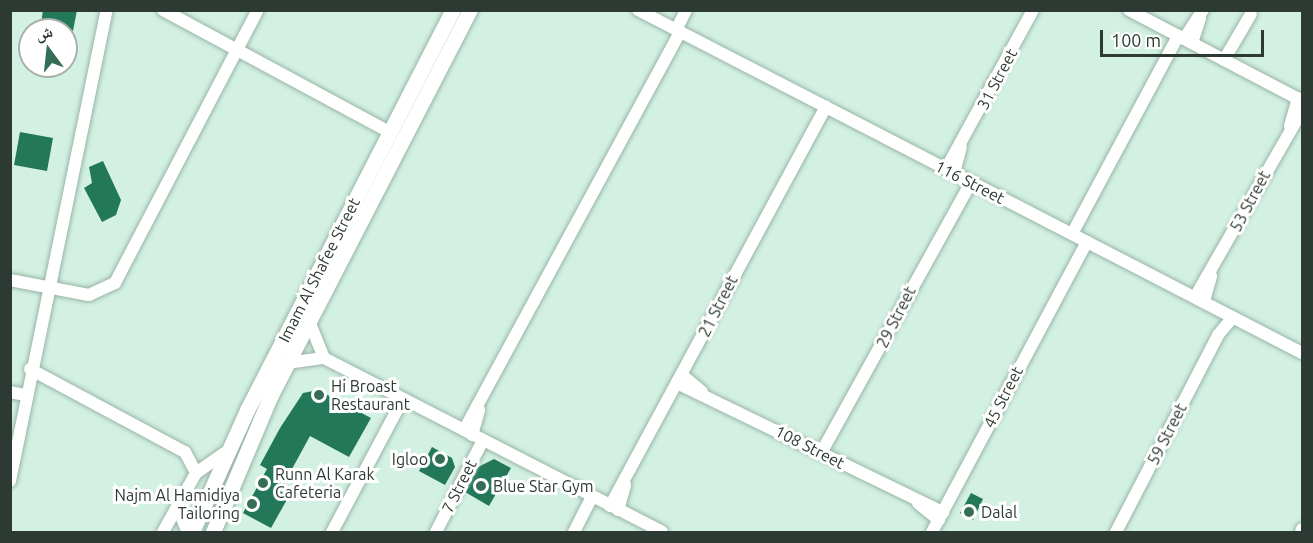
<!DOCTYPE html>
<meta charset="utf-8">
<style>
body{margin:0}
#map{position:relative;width:1313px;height:543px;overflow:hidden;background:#d3f1e2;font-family:Ubuntu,"Noto Naskh Arabic",sans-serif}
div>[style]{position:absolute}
.building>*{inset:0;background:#24785a}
.roads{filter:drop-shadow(0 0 2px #98b5a7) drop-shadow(0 0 2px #98b5a7)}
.minor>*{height:12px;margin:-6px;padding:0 6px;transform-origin:6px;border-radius:6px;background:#fff}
.tertiary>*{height:15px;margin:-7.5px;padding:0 7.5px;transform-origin:7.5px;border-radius:7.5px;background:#fff}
.dots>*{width:16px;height:16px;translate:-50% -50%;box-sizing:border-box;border:3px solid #fff;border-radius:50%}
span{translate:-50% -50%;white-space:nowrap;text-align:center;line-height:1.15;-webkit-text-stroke:6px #fff;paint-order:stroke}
.street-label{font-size:16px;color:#2d3933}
.poi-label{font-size:16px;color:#2d3933}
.left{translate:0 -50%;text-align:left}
.right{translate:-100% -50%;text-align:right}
.frame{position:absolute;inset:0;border:12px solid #2d3933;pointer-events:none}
.north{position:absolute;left:18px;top:18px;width:60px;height:60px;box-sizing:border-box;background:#fff;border:2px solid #abb0ad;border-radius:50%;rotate:345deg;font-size:16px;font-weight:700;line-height:24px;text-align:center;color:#2d3933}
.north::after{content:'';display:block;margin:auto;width:21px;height:27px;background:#346e57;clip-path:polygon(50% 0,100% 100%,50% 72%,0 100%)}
.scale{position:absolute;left:1100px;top:30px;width:164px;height:27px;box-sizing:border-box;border:3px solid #2d3933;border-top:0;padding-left:8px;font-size:18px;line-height:21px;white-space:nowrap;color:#2d3933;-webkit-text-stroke:4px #fff;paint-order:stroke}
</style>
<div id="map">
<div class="building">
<i style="clip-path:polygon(43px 10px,77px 10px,73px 31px,41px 24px)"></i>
<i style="clip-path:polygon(20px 132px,53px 138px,47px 171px,14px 165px)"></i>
<i style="clip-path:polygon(103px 161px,121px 200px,116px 215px,102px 222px,84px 188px,92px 183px,89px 167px)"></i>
<i style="clip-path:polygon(318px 390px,371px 418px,349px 457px,310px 436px,280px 491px,289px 496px,271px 528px,243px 513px,267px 469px,260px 465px,280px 428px,303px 393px)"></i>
<i style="clip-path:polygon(432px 447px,452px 458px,455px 467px,445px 485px,419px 471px)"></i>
<i style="clip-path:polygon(494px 459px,511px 468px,489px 506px,465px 492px,478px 467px)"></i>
<i style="clip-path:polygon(971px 493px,983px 499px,973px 520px,960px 513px)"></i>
</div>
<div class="roads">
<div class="minor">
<i style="left:163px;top:10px;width:258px;rotate:28.3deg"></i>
<i style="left:638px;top:10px;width:747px;rotate:27.32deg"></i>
<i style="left:1129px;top:10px;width:195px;rotate:27.7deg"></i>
<i style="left:676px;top:30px;width:22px;rotate:-63deg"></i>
<i style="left:1184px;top:39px;width:35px;rotate:-57deg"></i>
<i style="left:1192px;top:43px;width:26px;rotate:-72deg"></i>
<i style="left:1224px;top:60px;width:53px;rotate:-59.6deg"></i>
<i style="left:1290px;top:126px;width:29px;rotate:-74deg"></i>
<i style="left:946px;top:169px;width:181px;rotate:-61.3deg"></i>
<i style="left:954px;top:173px;width:27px;rotate:-75deg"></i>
<i style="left:1072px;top:234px;width:225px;rotate:-61.8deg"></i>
<i style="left:10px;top:280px;width:80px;rotate:10.8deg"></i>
<i style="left:89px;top:295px;width:29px;rotate:-25deg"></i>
<i style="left:115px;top:283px;width:308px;rotate:-62.4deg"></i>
<i style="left:1195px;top:297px;width:215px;rotate:-60.1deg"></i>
<i style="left:1204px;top:301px;width:26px;rotate:-74deg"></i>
<i style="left:309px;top:321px;width:40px;rotate:68deg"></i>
<i style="left:287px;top:363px;width:37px;rotate:-8deg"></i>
<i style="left:324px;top:358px;width:380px;rotate:27.2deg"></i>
<i style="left:30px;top:369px;width:176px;rotate:28.2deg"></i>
<i style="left:185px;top:452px;width:24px;rotate:62deg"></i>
<i style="left:682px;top:375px;width:26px;rotate:40deg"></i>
<i style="left:677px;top:383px;width:296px;rotate:25.9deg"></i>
<i style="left:10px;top:392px;width:16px;rotate:11deg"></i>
<i style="left:464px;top:430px;width:453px;rotate:-61.5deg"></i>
<i style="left:472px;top:435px;width:26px;rotate:-74deg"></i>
<i style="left:821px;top:453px;width:310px;rotate:-61deg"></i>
<i style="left:10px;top:481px;width:481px;rotate:-78.4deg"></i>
<i style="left:918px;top:503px;width:27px;rotate:39deg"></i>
<i style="left:610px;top:506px;width:454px;rotate:-61.6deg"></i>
<i style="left:618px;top:510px;width:26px;rotate:-74deg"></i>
<i style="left:163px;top:532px;width:68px;rotate:-60.8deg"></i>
<i style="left:196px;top:473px;width:38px;rotate:-35deg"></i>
<i style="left:332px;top:532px;width:151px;rotate:-61.9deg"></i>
<i style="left:436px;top:532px;width:103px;rotate:-62.9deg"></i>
<i style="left:574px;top:532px;width:39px;rotate:-63deg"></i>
<i style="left:932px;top:532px;width:329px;rotate:-61.9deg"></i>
<i style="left:1116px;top:532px;width:222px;rotate:-62.6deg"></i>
<i style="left:1218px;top:335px;width:23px;rotate:-50deg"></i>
<i style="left:1301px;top:532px;width:3px;rotate:-72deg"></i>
</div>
<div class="tertiary">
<i style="left:178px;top:506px;width:28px;rotate:67deg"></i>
<i style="left:192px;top:532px;width:134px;rotate:-65.7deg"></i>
<i style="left:247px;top:410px;width:450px;rotate:-62.8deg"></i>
<i style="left:213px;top:532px;width:147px;rotate:-67.1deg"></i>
<i style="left:270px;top:397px;width:436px;rotate:-62.7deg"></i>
</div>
</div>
<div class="dots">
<i style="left:319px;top:395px;background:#346e57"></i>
<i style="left:440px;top:459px;background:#346e57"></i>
<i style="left:263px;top:483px;background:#346e57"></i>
<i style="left:481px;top:486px;background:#346e57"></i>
<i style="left:252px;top:504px;background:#346e57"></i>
<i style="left:969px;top:512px;background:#346e57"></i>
</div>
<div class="street-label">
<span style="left:997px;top:79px;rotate:-62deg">31 Street</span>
<span style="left:970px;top:182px;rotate:27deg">116 Street</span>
<span style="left:1250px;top:201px;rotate:-62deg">53 Street</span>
<span style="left:319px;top:270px;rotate:-63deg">Imam Al Shafee Street</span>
<span style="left:718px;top:306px;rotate:-63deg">21 Street</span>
<span style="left:896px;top:317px;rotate:-63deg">29 Street</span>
<span style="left:1003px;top:397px;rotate:-63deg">45 Street</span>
<span style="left:1167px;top:434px;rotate:-63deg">59 Street</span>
<span style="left:810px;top:447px;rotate:27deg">108 Street</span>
<span style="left:459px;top:486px;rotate:-63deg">7 Street</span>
</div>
<div class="poi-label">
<span class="left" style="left:331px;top:395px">Hi Broast<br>Restaurant</span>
<span class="right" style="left:428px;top:459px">Igloo</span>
<span class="left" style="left:275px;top:483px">Runn Al Karak<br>Cafeteria</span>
<span class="left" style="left:493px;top:486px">Blue Star Gym</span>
<span class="right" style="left:240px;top:504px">Najm Al Hamidiya<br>Tailoring</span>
<span class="left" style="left:981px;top:512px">Dalal</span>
</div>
<div class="frame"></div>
<div class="north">ش</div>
<div class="scale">100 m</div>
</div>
